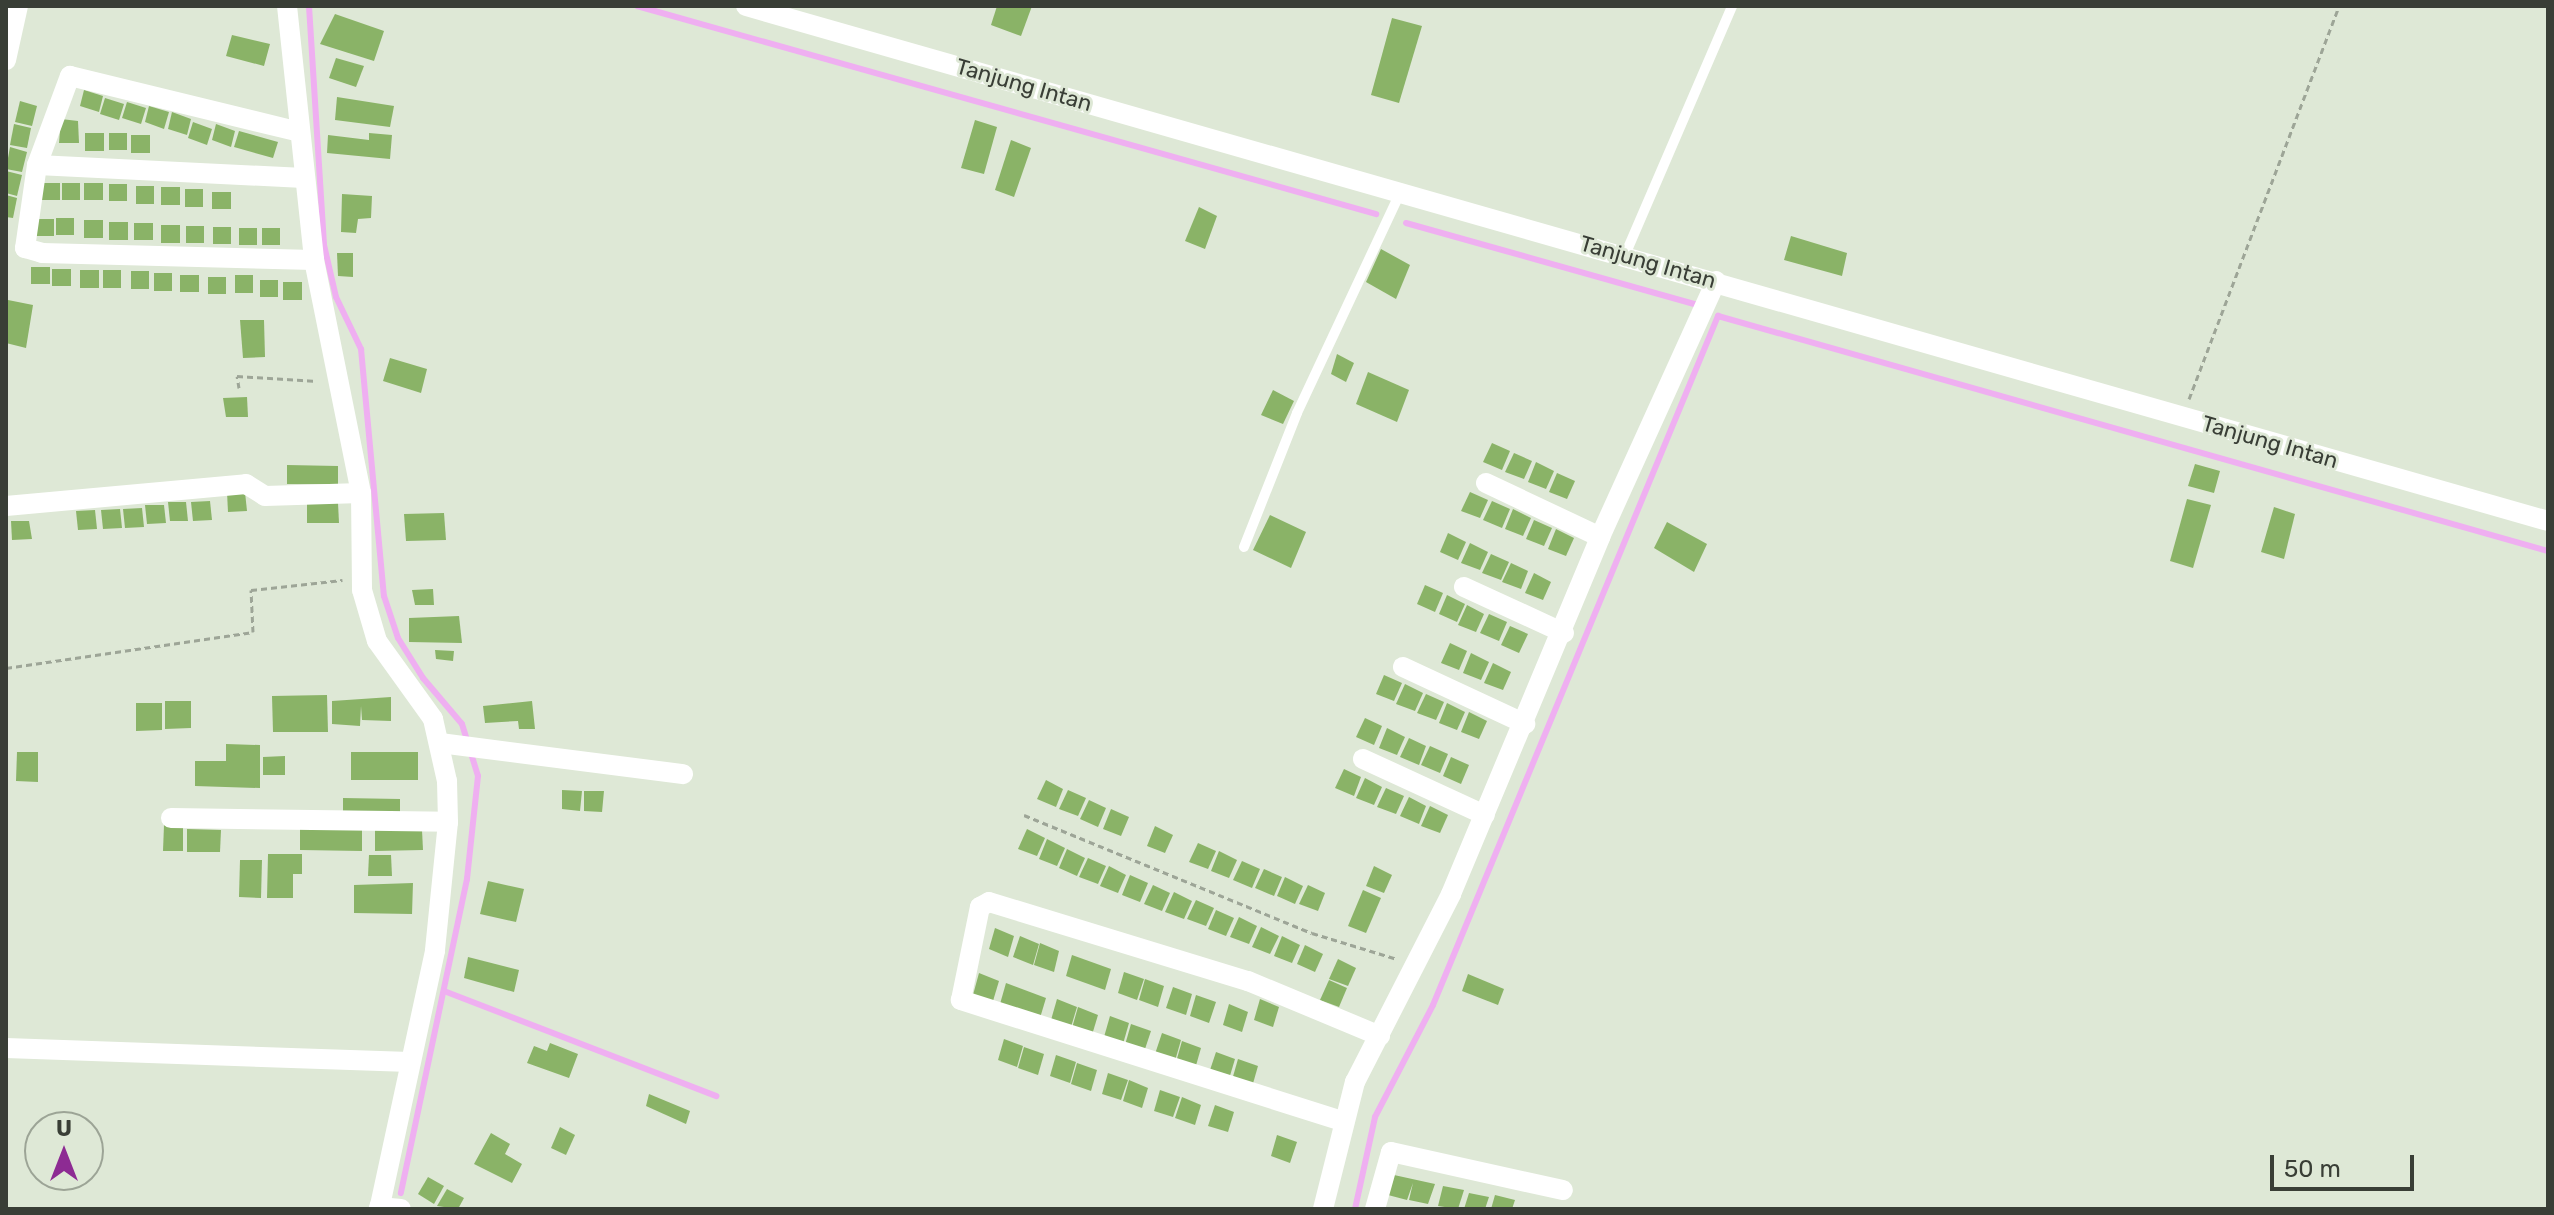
<!DOCTYPE html>
<style>
body{margin:0}
#map{position:relative;width:2554px;height:1215px;overflow:hidden;background:#dee8d6;font-family:Rubik,sans-serif}
div>[style]{position:absolute}
.stream>*{height:6px;margin:-3px;padding:0 3px;transform-origin:3px;border-radius:3px;background:#efaff1}
.building>*{inset:0;background:#8ab367}
.path>*{height:3px;margin-top:-1.5px;transform-origin:0;background:repeating-linear-gradient(90deg,#9da597 0 6px,transparent 0 10px)}
.service>*{height:10px;margin:-5px;padding:0 5px;transform-origin:5px;border-radius:5px;background:#fff}
.minor>*{height:20px;margin:-10px;padding:0 10px;transform-origin:10px;border-radius:10px;background:#fff}
span{translate:-50% -50%;white-space:nowrap;text-align:center;line-height:1.15;-webkit-text-stroke:6px #dee8d6;paint-order:stroke}
.street-label{font-size:22px;color:#393e36}
.frame{position:absolute;inset:0;border:8px solid #393e36;pointer-events:none}
.north{position:absolute;left:24px;top:1111px;width:80px;height:80px;box-sizing:border-box;background:#dee8d6;border:2px solid #9ca496;border-radius:50%;rotate:0deg;font-size:22px;font-weight:700;line-height:32px;text-align:center;color:#393e36}
.north::after{content:'';display:block;margin:auto;width:28px;height:36px;background:#8d2b93;clip-path:polygon(50% 0,100% 100%,50% 72%,0 100%)}
.scale{position:absolute;left:2270px;top:1155px;width:144px;height:36px;box-sizing:border-box;border:4px solid #393e36;border-top:0;padding-left:10px;font-size:24px;line-height:28px;white-space:nowrap;color:#393e36;-webkit-text-stroke:6px #dee8d6;paint-order:stroke}
</style>
<div id="map">
<div class="stream">
<i style="left:309px;top:6px;width:239px;rotate:86.4deg"></i>
<i style="left:324px;top:245px;width:53px;rotate:77deg"></i>
<i style="left:336px;top:297px;width:58px;rotate:64.3deg"></i>
<i style="left:361px;top:349px;width:248px;rotate:84.7deg"></i>
<i style="left:384px;top:596px;width:44px;rotate:71.6deg"></i>
<i style="left:398px;top:638px;width:47px;rotate:58deg"></i>
<i style="left:423px;top:678px;width:60px;rotate:49.7deg"></i>
<i style="left:462px;top:724px;width:54px;rotate:72.9deg"></i>
<i style="left:478px;top:776px;width:104px;rotate:96.1deg"></i>
<i style="left:467px;top:879px;width:321px;rotate:101.9deg"></i>
<i style="left:637px;top:6px;width:768px;rotate:15.72deg"></i>
<i style="left:1406px;top:223px;width:303px;rotate:15.7deg"></i>
<i style="left:444px;top:991px;width:292px;rotate:21.1deg"></i>
<i style="left:1355px;top:1209px;width:94px;rotate:-77.7deg"></i>
<i style="left:1375px;top:1117px;width:126px;rotate:-62.6deg"></i>
<i style="left:1433px;top:1005px;width:746px;rotate:-67.53deg"></i>
<i style="left:1718px;top:316px;width:863px;rotate:15.81deg"></i>
</div>
<div class="building">
<i style="clip-path:polygon(997px 6px,1032px 6px,1021px 36px,991px 25px)"></i>
<i style="clip-path:polygon(335px 14px,384px 31px,374px 61px,320px 44px)"></i>
<i style="clip-path:polygon(1392px 18px,1422px 26px,1399px 103px,1371px 95px)"></i>
<i style="clip-path:polygon(232px 35px,270px 44px,264px 66px,226px 56px)"></i>
<i style="clip-path:polygon(336px 58px,364px 66px,356px 87px,329px 78px)"></i>
<i style="clip-path:polygon(84px 90px,103px 96px,99px 112px,80px 106px)"></i>
<i style="clip-path:polygon(337px 97px,394px 106px,390px 127px,335px 120px)"></i>
<i style="clip-path:polygon(105px 98px,124px 104px,119px 120px,100px 114px)"></i>
<i style="clip-path:polygon(20px 101px,37px 106px,32px 126px,15px 122px)"></i>
<i style="clip-path:polygon(127px 102px,146px 108px,141px 124px,122px 118px)"></i>
<i style="clip-path:polygon(149px 106px,169px 112px,164px 129px,145px 122px)"></i>
<i style="clip-path:polygon(172px 112px,191px 119px,187px 135px,168px 129px)"></i>
<i style="clip-path:polygon(61px 119px,78px 121px,79px 143px,59px 143px)"></i>
<i style="clip-path:polygon(975px 120px,997px 127px,984px 174px,961px 168px)"></i>
<i style="clip-path:polygon(193px 122px,212px 129px,207px 145px,188px 138px)"></i>
<i style="clip-path:polygon(14px 124px,31px 128px,27px 148px,10px 145px)"></i>
<i style="clip-path:polygon(216px 124px,235px 131px,231px 147px,212px 140px)"></i>
<i style="clip-path:polygon(239px 131px,278px 142px,273px 158px,234px 147px)"></i>
<i style="clip-path:polygon(85px 133px,104px 133px,104px 151px,85px 151px)"></i>
<i style="clip-path:polygon(109px 133px,127px 133px,127px 150px,109px 150px)"></i>
<i style="clip-path:polygon(369px 133px,392px 135px,390px 159px,327px 153px,328px 135px,369px 140px)"></i>
<i style="clip-path:polygon(131px 135px,150px 135px,150px 153px,131px 153px)"></i>
<i style="clip-path:polygon(1011px 140px,1031px 148px,1014px 197px,995px 190px)"></i>
<i style="clip-path:polygon(10px 147px,27px 152px,22px 172px,6px 169px)"></i>
<i style="clip-path:polygon(6px 171px,22px 175px,17px 196px,6px 193px)"></i>
<i style="clip-path:polygon(42px 183px,60px 183px,60px 200px,42px 200px)"></i>
<i style="clip-path:polygon(62px 183px,80px 183px,80px 200px,62px 200px)"></i>
<i style="clip-path:polygon(84px 183px,103px 183px,103px 200px,84px 200px)"></i>
<i style="clip-path:polygon(109px 184px,127px 184px,127px 201px,109px 201px)"></i>
<i style="clip-path:polygon(136px 186px,154px 186px,154px 204px,136px 204px)"></i>
<i style="clip-path:polygon(161px 187px,180px 187px,180px 205px,161px 205px)"></i>
<i style="clip-path:polygon(185px 189px,203px 189px,203px 207px,185px 207px)"></i>
<i style="clip-path:polygon(212px 192px,231px 192px,231px 209px,212px 209px)"></i>
<i style="clip-path:polygon(342px 194px,372px 196px,371px 218px,358px 219px,356px 233px,341px 232px)"></i>
<i style="clip-path:polygon(6px 195px,17px 198px,13px 218px,6px 217px)"></i>
<i style="clip-path:polygon(1199px 207px,1217px 216px,1205px 249px,1185px 241px)"></i>
<i style="clip-path:polygon(56px 218px,74px 218px,74px 235px,56px 235px)"></i>
<i style="clip-path:polygon(36px 219px,54px 219px,54px 236px,36px 236px)"></i>
<i style="clip-path:polygon(84px 220px,103px 220px,103px 238px,84px 238px)"></i>
<i style="clip-path:polygon(109px 222px,128px 222px,128px 240px,109px 240px)"></i>
<i style="clip-path:polygon(134px 223px,153px 223px,153px 240px,134px 240px)"></i>
<i style="clip-path:polygon(161px 225px,180px 225px,180px 243px,161px 243px)"></i>
<i style="clip-path:polygon(186px 226px,204px 226px,204px 243px,186px 243px)"></i>
<i style="clip-path:polygon(213px 227px,231px 227px,231px 244px,213px 244px)"></i>
<i style="clip-path:polygon(239px 228px,257px 228px,257px 245px,239px 245px)"></i>
<i style="clip-path:polygon(262px 228px,280px 228px,280px 245px,262px 245px)"></i>
<i style="clip-path:polygon(1791px 236px,1847px 253px,1842px 276px,1784px 260px)"></i>
<i style="clip-path:polygon(1381px 249px,1410px 265px,1396px 299px,1366px 282px)"></i>
<i style="clip-path:polygon(337px 253px,353px 253px,353px 277px,338px 276px)"></i>
<i style="clip-path:polygon(31px 267px,50px 267px,50px 284px,31px 284px)"></i>
<i style="clip-path:polygon(52px 269px,71px 269px,71px 286px,52px 286px)"></i>
<i style="clip-path:polygon(80px 270px,99px 270px,99px 288px,80px 288px)"></i>
<i style="clip-path:polygon(103px 270px,121px 270px,121px 288px,103px 288px)"></i>
<i style="clip-path:polygon(131px 271px,149px 271px,149px 289px,131px 289px)"></i>
<i style="clip-path:polygon(154px 273px,172px 273px,172px 291px,154px 291px)"></i>
<i style="clip-path:polygon(180px 275px,199px 275px,199px 292px,180px 292px)"></i>
<i style="clip-path:polygon(235px 275px,253px 275px,253px 293px,235px 293px)"></i>
<i style="clip-path:polygon(208px 277px,226px 277px,226px 294px,208px 294px)"></i>
<i style="clip-path:polygon(260px 280px,278px 280px,278px 297px,260px 297px)"></i>
<i style="clip-path:polygon(283px 282px,302px 282px,302px 300px,283px 300px)"></i>
<i style="clip-path:polygon(8px 300px,33px 305px,26px 348px,6px 343px)"></i>
<i style="clip-path:polygon(240px 320px,264px 320px,265px 357px,243px 358px)"></i>
<i style="clip-path:polygon(1337px 354px,1354px 363px,1346px 382px,1331px 374px)"></i>
<i style="clip-path:polygon(390px 358px,427px 369px,421px 393px,383px 381px)"></i>
<i style="clip-path:polygon(1368px 372px,1409px 390px,1397px 422px,1356px 404px)"></i>
<i style="clip-path:polygon(1273px 390px,1294px 401px,1283px 424px,1261px 415px)"></i>
<i style="clip-path:polygon(247px 397px,248px 417px,226px 417px,223px 398px)"></i>
<i style="clip-path:polygon(1492px 443px,1510px 451px,1502px 470px,1483px 462px)"></i>
<i style="clip-path:polygon(1514px 453px,1532px 461px,1524px 479px,1505px 472px)"></i>
<i style="clip-path:polygon(1536px 462px,1554px 471px,1546px 489px,1528px 482px)"></i>
<i style="clip-path:polygon(2195px 464px,2220px 471px,2214px 493px,2188px 486px)"></i>
<i style="clip-path:polygon(287px 465px,338px 466px,338px 484px,287px 484px)"></i>
<i style="clip-path:polygon(1557px 473px,1575px 481px,1567px 499px,1549px 492px)"></i>
<i style="clip-path:polygon(227px 492px,245px 492px,247px 511px,228px 512px)"></i>
<i style="clip-path:polygon(1470px 492px,1488px 500px,1480px 518px,1461px 511px)"></i>
<i style="clip-path:polygon(2187px 499px,2211px 505px,2193px 568px,2170px 561px)"></i>
<i style="clip-path:polygon(210px 501px,212px 520px,193px 521px,191px 502px)"></i>
<i style="clip-path:polygon(1492px 501px,1510px 509px,1502px 528px,1483px 520px)"></i>
<i style="clip-path:polygon(168px 502px,186px 502px,188px 521px,170px 521px)"></i>
<i style="clip-path:polygon(307px 503px,338px 503px,339px 523px,307px 523px)"></i>
<i style="clip-path:polygon(145px 505px,164px 505px,166px 523px,147px 524px)"></i>
<i style="clip-path:polygon(2274px 507px,2295px 514px,2284px 559px,2261px 552px)"></i>
<i style="clip-path:polygon(142px 508px,144px 527px,125px 528px,123px 509px)"></i>
<i style="clip-path:polygon(120px 509px,122px 528px,103px 529px,101px 510px)"></i>
<i style="clip-path:polygon(1513px 509px,1531px 518px,1523px 536px,1505px 529px)"></i>
<i style="clip-path:polygon(95px 510px,97px 529px,78px 530px,76px 511px)"></i>
<i style="clip-path:polygon(444px 513px,446px 540px,406px 541px,404px 514px)"></i>
<i style="clip-path:polygon(1270px 515px,1306px 532px,1291px 568px,1253px 550px)"></i>
<i style="clip-path:polygon(1534px 520px,1552px 528px,1544px 546px,1526px 539px)"></i>
<i style="clip-path:polygon(11px 521px,29px 521px,32px 539px,12px 540px)"></i>
<i style="clip-path:polygon(1667px 522px,1707px 544px,1694px 572px,1654px 548px)"></i>
<i style="clip-path:polygon(1556px 529px,1574px 538px,1566px 556px,1548px 549px)"></i>
<i style="clip-path:polygon(1448px 533px,1466px 542px,1458px 560px,1440px 552px)"></i>
<i style="clip-path:polygon(1470px 543px,1488px 552px,1480px 570px,1461px 563px)"></i>
<i style="clip-path:polygon(1491px 554px,1509px 562px,1501px 580px,1482px 573px)"></i>
<i style="clip-path:polygon(1511px 563px,1528px 571px,1521px 589px,1502px 582px)"></i>
<i style="clip-path:polygon(1534px 573px,1551px 582px,1543px 600px,1525px 593px)"></i>
<i style="clip-path:polygon(1425px 585px,1443px 593px,1435px 612px,1417px 604px)"></i>
<i style="clip-path:polygon(433px 589px,434px 605px,415px 605px,412px 590px)"></i>
<i style="clip-path:polygon(1447px 595px,1465px 604px,1457px 622px,1439px 614px)"></i>
<i style="clip-path:polygon(1467px 605px,1484px 614px,1476px 632px,1458px 625px)"></i>
<i style="clip-path:polygon(1489px 614px,1507px 622px,1499px 641px,1480px 633px)"></i>
<i style="clip-path:polygon(459px 616px,462px 643px,409px 642px,409px 618px)"></i>
<i style="clip-path:polygon(1510px 626px,1528px 634px,1519px 653px,1501px 645px)"></i>
<i style="clip-path:polygon(1450px 643px,1467px 651px,1459px 670px,1441px 663px)"></i>
<i style="clip-path:polygon(435px 650px,454px 651px,453px 661px,436px 659px)"></i>
<i style="clip-path:polygon(1471px 653px,1489px 662px,1481px 680px,1463px 673px)"></i>
<i style="clip-path:polygon(1493px 663px,1511px 672px,1503px 690px,1484px 683px)"></i>
<i style="clip-path:polygon(1384px 675px,1402px 683px,1394px 701px,1376px 694px)"></i>
<i style="clip-path:polygon(1405px 684px,1423px 693px,1415px 711px,1396px 704px)"></i>
<i style="clip-path:polygon(1426px 694px,1444px 702px,1436px 720px,1417px 713px)"></i>
<i style="clip-path:polygon(327px 695px,328px 732px,273px 732px,272px 696px)"></i>
<i style="clip-path:polygon(391px 697px,391px 721px,362px 720px,361px 706px,360px 726px,332px 724px,332px 701px)"></i>
<i style="clip-path:polygon(165px 701px,191px 701px,191px 728px,165px 729px)"></i>
<i style="clip-path:polygon(532px 701px,535px 729px,519px 729px,518px 721px,485px 723px,483px 706px)"></i>
<i style="clip-path:polygon(136px 703px,162px 703px,162px 730px,136px 731px)"></i>
<i style="clip-path:polygon(1447px 703px,1465px 712px,1457px 730px,1439px 723px)"></i>
<i style="clip-path:polygon(1469px 712px,1487px 721px,1479px 739px,1461px 732px)"></i>
<i style="clip-path:polygon(1365px 718px,1382px 726px,1374px 745px,1356px 737px)"></i>
<i style="clip-path:polygon(1387px 728px,1405px 737px,1397px 755px,1379px 748px)"></i>
<i style="clip-path:polygon(1409px 738px,1426px 746px,1419px 765px,1400px 757px)"></i>
<i style="clip-path:polygon(226px 744px,260px 745px,260px 788px,195px 786px,195px 761px,226px 761px)"></i>
<i style="clip-path:polygon(1430px 746px,1448px 754px,1440px 773px,1421px 765px)"></i>
<i style="clip-path:polygon(17px 752px,38px 752px,38px 782px,16px 781px)"></i>
<i style="clip-path:polygon(351px 752px,418px 752px,418px 780px,351px 780px)"></i>
<i style="clip-path:polygon(285px 756px,285px 775px,263px 775px,263px 757px)"></i>
<i style="clip-path:polygon(1451px 757px,1469px 765px,1461px 784px,1443px 776px)"></i>
<i style="clip-path:polygon(1344px 769px,1361px 777px,1354px 796px,1335px 788px)"></i>
<i style="clip-path:polygon(1365px 778px,1382px 787px,1374px 805px,1356px 798px)"></i>
<i style="clip-path:polygon(1046px 780px,1063px 789px,1056px 807px,1037px 799px)"></i>
<i style="clip-path:polygon(1386px 788px,1404px 796px,1396px 814px,1377px 807px)"></i>
<i style="clip-path:polygon(562px 790px,582px 791px,580px 811px,562px 809px)"></i>
<i style="clip-path:polygon(1068px 790px,1086px 798px,1078px 816px,1059px 809px)"></i>
<i style="clip-path:polygon(584px 791px,604px 791px,602px 812px,584px 811px)"></i>
<i style="clip-path:polygon(1409px 797px,1426px 806px,1419px 824px,1400px 816px)"></i>
<i style="clip-path:polygon(343px 798px,400px 799px,400px 813px,343px 812px)"></i>
<i style="clip-path:polygon(1089px 800px,1106px 808px,1098px 827px,1080px 819px)"></i>
<i style="clip-path:polygon(1430px 806px,1448px 815px,1440px 833px,1421px 826px)"></i>
<i style="clip-path:polygon(1111px 809px,1129px 817px,1121px 836px,1103px 829px)"></i>
<i style="clip-path:polygon(164px 825px,183px 825px,183px 851px,163px 851px)"></i>
<i style="clip-path:polygon(1155px 826px,1173px 835px,1165px 853px,1147px 846px)"></i>
<i style="clip-path:polygon(300px 828px,362px 829px,362px 851px,300px 850px)"></i>
<i style="clip-path:polygon(375px 828px,422px 830px,423px 850px,375px 851px)"></i>
<i style="clip-path:polygon(187px 829px,221px 830px,220px 852px,187px 852px)"></i>
<i style="clip-path:polygon(1027px 829px,1045px 838px,1037px 856px,1018px 849px)"></i>
<i style="clip-path:polygon(1047px 839px,1065px 848px,1057px 866px,1039px 859px)"></i>
<i style="clip-path:polygon(1198px 843px,1216px 851px,1208px 869px,1189px 862px)"></i>
<i style="clip-path:polygon(1067px 849px,1085px 858px,1077px 876px,1059px 868px)"></i>
<i style="clip-path:polygon(1219px 851px,1237px 860px,1229px 878px,1211px 871px)"></i>
<i style="clip-path:polygon(268px 854px,302px 854px,302px 874px,293px 874px,293px 898px,267px 898px)"></i>
<i style="clip-path:polygon(369px 855px,391px 855px,392px 876px,368px 876px)"></i>
<i style="clip-path:polygon(1088px 858px,1106px 866px,1098px 884px,1079px 877px)"></i>
<i style="clip-path:polygon(240px 860px,262px 860px,261px 898px,239px 897px)"></i>
<i style="clip-path:polygon(1242px 861px,1260px 869px,1252px 888px,1233px 880px)"></i>
<i style="clip-path:polygon(1109px 866px,1126px 875px,1118px 893px,1100px 886px)"></i>
<i style="clip-path:polygon(1374px 866px,1392px 875px,1384px 893px,1366px 886px)"></i>
<i style="clip-path:polygon(1264px 869px,1282px 877px,1274px 896px,1255px 888px)"></i>
<i style="clip-path:polygon(1130px 875px,1148px 883px,1140px 902px,1122px 895px)"></i>
<i style="clip-path:polygon(1285px 877px,1303px 886px,1295px 904px,1277px 896px)"></i>
<i style="clip-path:polygon(488px 881px,524px 889px,516px 922px,480px 914px)"></i>
<i style="clip-path:polygon(413px 883px,412px 914px,354px 913px,354px 885px)"></i>
<i style="clip-path:polygon(1153px 885px,1170px 893px,1162px 911px,1144px 904px)"></i>
<i style="clip-path:polygon(1308px 885px,1325px 893px,1318px 911px,1299px 904px)"></i>
<i style="clip-path:polygon(1363px 890px,1381px 898px,1366px 933px,1348px 926px)"></i>
<i style="clip-path:polygon(1174px 892px,1192px 901px,1184px 919px,1165px 912px)"></i>
<i style="clip-path:polygon(1196px 900px,1214px 908px,1206px 926px,1187px 919px)"></i>
<i style="clip-path:polygon(1216px 910px,1234px 918px,1226px 936px,1208px 929px)"></i>
<i style="clip-path:polygon(1239px 917px,1257px 926px,1249px 944px,1230px 937px)"></i>
<i style="clip-path:polygon(1261px 927px,1279px 936px,1270px 954px,1252px 947px)"></i>
<i style="clip-path:polygon(995px 928px,1014px 936px,1008px 957px,989px 949px)"></i>
<i style="clip-path:polygon(1020px 936px,1039px 944px,1033px 965px,1013px 957px)"></i>
<i style="clip-path:polygon(1282px 936px,1300px 945px,1292px 963px,1274px 956px)"></i>
<i style="clip-path:polygon(1040px 943px,1059px 951px,1054px 972px,1034px 965px)"></i>
<i style="clip-path:polygon(1305px 945px,1323px 954px,1315px 972px,1297px 964px)"></i>
<i style="clip-path:polygon(1072px 955px,1111px 969px,1105px 990px,1066px 976px)"></i>
<i style="clip-path:polygon(468px 957px,519px 970px,514px 992px,464px 978px)"></i>
<i style="clip-path:polygon(1338px 959px,1356px 968px,1348px 986px,1329px 979px)"></i>
<i style="clip-path:polygon(1124px 972px,1144px 979px,1137px 1000px,1118px 993px)"></i>
<i style="clip-path:polygon(979px 973px,999px 981px,993px 1001px,973px 995px)"></i>
<i style="clip-path:polygon(1468px 974px,1504px 989px,1498px 1005px,1462px 991px)"></i>
<i style="clip-path:polygon(1145px 979px,1164px 986px,1158px 1007px,1139px 1000px)"></i>
<i style="clip-path:polygon(1329px 980px,1347px 988px,1339px 1007px,1320px 1000px)"></i>
<i style="clip-path:polygon(1006px 983px,1046px 998px,1040px 1018px,1000px 1004px)"></i>
<i style="clip-path:polygon(1173px 987px,1192px 994px,1186px 1015px,1166px 1008px)"></i>
<i style="clip-path:polygon(1196px 995px,1216px 1002px,1209px 1023px,1190px 1016px)"></i>
<i style="clip-path:polygon(1057px 999px,1077px 1007px,1071px 1027px,1051px 1020px)"></i>
<i style="clip-path:polygon(1260px 999px,1279px 1007px,1273px 1027px,1254px 1020px)"></i>
<i style="clip-path:polygon(1229px 1004px,1248px 1012px,1242px 1032px,1223px 1025px)"></i>
<i style="clip-path:polygon(1078px 1007px,1098px 1015px,1092px 1035px,1072px 1028px)"></i>
<i style="clip-path:polygon(1110px 1016px,1129px 1023px,1123px 1044px,1104px 1037px)"></i>
<i style="clip-path:polygon(1131px 1024px,1151px 1031px,1144px 1052px,1125px 1045px)"></i>
<i style="clip-path:polygon(1162px 1033px,1181px 1040px,1175px 1061px,1155px 1054px)"></i>
<i style="clip-path:polygon(1004px 1039px,1023px 1046px,1017px 1067px,998px 1060px)"></i>
<i style="clip-path:polygon(1182px 1041px,1201px 1048px,1195px 1069px,1176px 1062px)"></i>
<i style="clip-path:polygon(550px 1043px,578px 1054px,569px 1078px,527px 1063px,534px 1046px,547px 1051px)"></i>
<i style="clip-path:polygon(1024px 1047px,1044px 1054px,1038px 1075px,1018px 1068px)"></i>
<i style="clip-path:polygon(1216px 1052px,1235px 1059px,1229px 1079px,1209px 1073px)"></i>
<i style="clip-path:polygon(1056px 1055px,1076px 1062px,1070px 1083px,1050px 1076px)"></i>
<i style="clip-path:polygon(1238px 1059px,1258px 1066px,1252px 1087px,1232px 1080px)"></i>
<i style="clip-path:polygon(1077px 1063px,1097px 1070px,1091px 1091px,1071px 1084px)"></i>
<i style="clip-path:polygon(1108px 1073px,1128px 1080px,1121px 1100px,1102px 1094px)"></i>
<i style="clip-path:polygon(1129px 1080px,1148px 1088px,1142px 1108px,1123px 1101px)"></i>
<i style="clip-path:polygon(1160px 1090px,1180px 1097px,1173px 1117px,1154px 1111px)"></i>
<i style="clip-path:polygon(649px 1094px,690px 1111px,686px 1124px,646px 1106px)"></i>
<i style="clip-path:polygon(1182px 1097px,1201px 1105px,1195px 1125px,1175px 1118px)"></i>
<i style="clip-path:polygon(1215px 1105px,1234px 1112px,1228px 1132px,1208px 1126px)"></i>
<i style="clip-path:polygon(560px 1127px,575px 1135px,566px 1155px,551px 1148px)"></i>
<i style="clip-path:polygon(491px 1133px,510px 1144px,505px 1154px,522px 1164px,512px 1183px,474px 1164px)"></i>
<i style="clip-path:polygon(1277px 1135px,1297px 1142px,1290px 1163px,1271px 1156px)"></i>
<i style="clip-path:polygon(1394px 1175px,1435px 1184px,1428px 1204px,1409px 1200px,1413px 1183px,1407px 1200px,1388px 1195px)"></i>
<i style="clip-path:polygon(428px 1177px,444px 1186px,434px 1204px,418px 1194px)"></i>
<i style="clip-path:polygon(1443px 1186px,1464px 1190px,1458px 1209px,1438px 1206px)"></i>
<i style="clip-path:polygon(447px 1189px,464px 1198px,458px 1209px,437px 1206px)"></i>
<i style="clip-path:polygon(1469px 1193px,1489px 1197px,1485px 1209px,1464px 1209px)"></i>
<i style="clip-path:polygon(1495px 1195px,1515px 1200px,1512px 1209px,1491px 1209px)"></i>
</div>
<div class="path">
<i style="left:239px;top:388px;width:12px;rotate:-99deg"></i>
<i style="left:237px;top:376px;width:80px;rotate:3.6deg"></i>
<i style="left:2189px;top:399px;width:421px;rotate:-69.1deg"></i>
<i style="left:6px;top:668px;width:250px;rotate:-8.3deg"></i>
<i style="left:253px;top:632px;width:42px;rotate:-92.7deg"></i>
<i style="left:251px;top:590px;width:92px;rotate:-6.3deg"></i>
<i style="left:1024px;top:815px;width:311px;rotate:22.3deg"></i>
<i style="left:1312px;top:933px;width:89px;rotate:17deg"></i>
</div>
<div class="service">
<i style="left:1625px;top:255px;width:271px;rotate:-66.7deg"></i>
<i style="left:1244px;top:547px;width:144px;rotate:-68.4deg"></i>
<i style="left:1297px;top:413px;width:245px;rotate:-64.9deg"></i>
</div>
<div class="minor">
<i style="left:287px;top:6px;width:255px;rotate:83.9deg"></i>
<i style="left:314px;top:260px;width:238px;rotate:78.6deg"></i>
<i style="left:361px;top:493px;width:97px;rotate:89.4deg"></i>
<i style="left:362px;top:590px;width:53px;rotate:73.6deg"></i>
<i style="left:377px;top:641px;width:96px;rotate:54.3deg"></i>
<i style="left:433px;top:719px;width:64px;rotate:77.3deg"></i>
<i style="left:447px;top:781px;width:41px;rotate:88.6deg"></i>
<i style="left:448px;top:822px;width:130px;rotate:95.8deg"></i>
<i style="left:435px;top:951px;width:264px;rotate:102.2deg"></i>
<i style="left:746px;top:6px;width:1874px;rotate:15.95deg"></i>
<i style="left:6px;top:60px;width:55px;rotate:-77.5deg"></i>
<i style="left:37px;top:165px;width:95px;rotate:-69.7deg"></i>
<i style="left:70px;top:76px;width:236px;rotate:13.7deg"></i>
<i style="left:304px;top:178px;width:267px;rotate:-177.2deg"></i>
<i style="left:37px;top:165px;width:84px;rotate:98.2deg"></i>
<i style="left:25px;top:248px;width:18px;rotate:16deg"></i>
<i style="left:42px;top:253px;width:272px;rotate:1.5deg"></i>
<i style="left:1486px;top:483px;width:126px;rotate:25.3deg"></i>
<i style="left:6px;top:506px;width:241px;rotate:-5.2deg"></i>
<i style="left:246px;top:484px;width:22px;rotate:32deg"></i>
<i style="left:265px;top:496px;width:96px;rotate:-1.8deg"></i>
<i style="left:1464px;top:587px;width:110px;rotate:24.7deg"></i>
<i style="left:1403px;top:667px;width:135px;rotate:25deg"></i>
<i style="left:440px;top:743px;width:245px;rotate:7.3deg"></i>
<i style="left:1363px;top:759px;width:134px;rotate:24.7deg"></i>
<i style="left:171px;top:818px;width:277px;rotate:0.8deg"></i>
<i style="left:6px;top:1048px;width:404px;rotate:2deg"></i>
<i style="left:1342px;top:1121px;width:400px;rotate:-162.4deg"></i>
<i style="left:961px;top:1000px;width:95px;rotate:-78.5deg"></i>
<i style="left:980px;top:907px;width:10px;rotate:-29deg"></i>
<i style="left:989px;top:902px;width:271px;rotate:17deg"></i>
<i style="left:1248px;top:981px;width:143px;rotate:22.6deg"></i>
<i style="left:379px;top:1207px;width:22px;rotate:5deg"></i>
<i style="left:1323px;top:1209px;width:131px;rotate:-75.9deg"></i>
<i style="left:1355px;top:1082px;width:211px;rotate:-62.9deg"></i>
<i style="left:1451px;top:894px;width:387px;rotate:-67.3deg"></i>
<i style="left:1600px;top:537px;width:281px;rotate:-65.6deg"></i>
<i style="left:1375px;top:1209px;width:59px;rotate:-74.3deg"></i>
<i style="left:1391px;top:1152px;width:176px;rotate:12.5deg"></i>
</div>
<div class="street-label">
<span style="left:1024px;top:85px;rotate:16deg">Tanjung Intan</span>
<span style="left:1648px;top:262px;rotate:16deg">Tanjung Intan</span>
<span style="left:2270px;top:442px;rotate:16deg">Tanjung Intan</span>
</div>
<div class="frame"></div>
<div class="north">U</div>
<div class="scale">50 m</div>
</div>
